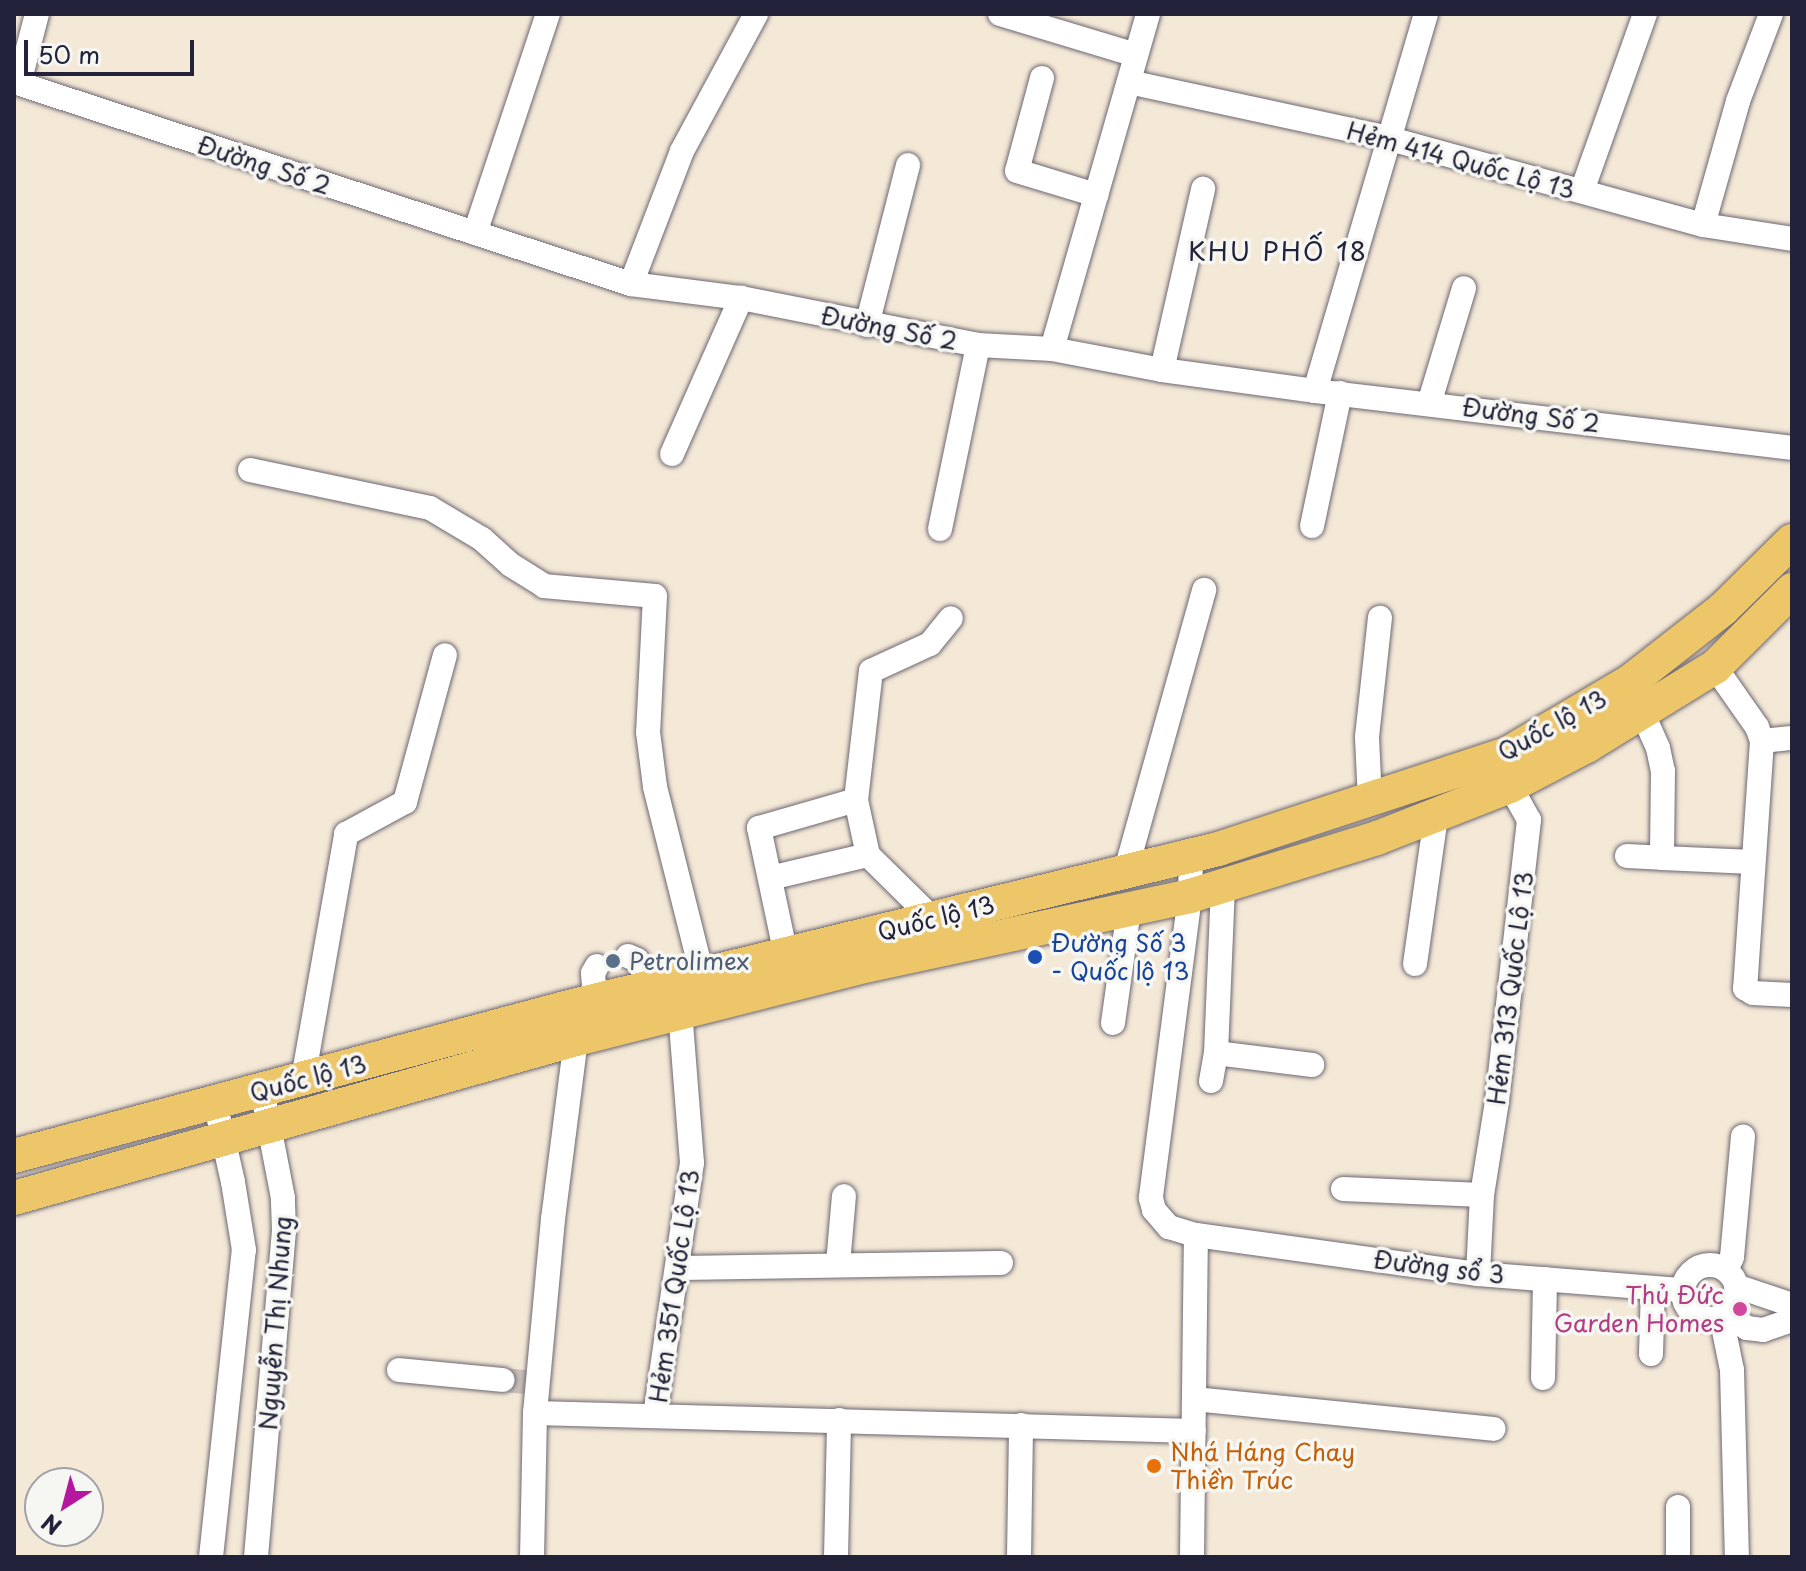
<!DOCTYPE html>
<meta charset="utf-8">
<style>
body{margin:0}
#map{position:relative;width:1806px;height:1571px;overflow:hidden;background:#f4e8d7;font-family:"Playpen Sans",sans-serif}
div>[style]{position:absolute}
.minor-tunnel>*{height:24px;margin-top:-12px;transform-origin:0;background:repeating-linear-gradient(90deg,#cac0b8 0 24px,transparent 0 36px)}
.roads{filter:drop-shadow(0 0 2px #6c6772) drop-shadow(0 0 2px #6c6772)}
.minor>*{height:24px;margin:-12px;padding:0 12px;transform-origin:12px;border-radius:12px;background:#fff}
.minor>.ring{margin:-12px;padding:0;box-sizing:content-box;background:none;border:24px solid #fff;border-radius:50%}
.highway>*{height:34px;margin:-17px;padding:0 17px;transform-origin:17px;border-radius:17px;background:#ecc669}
.dots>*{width:22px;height:22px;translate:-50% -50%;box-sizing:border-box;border:4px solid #f6f6f2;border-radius:50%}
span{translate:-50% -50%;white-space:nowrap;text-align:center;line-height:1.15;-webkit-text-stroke:7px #f6f6f2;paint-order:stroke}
.street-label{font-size:24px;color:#22223b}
.transit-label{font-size:24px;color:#164399}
.left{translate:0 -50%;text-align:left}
.service-label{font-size:24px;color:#4e5e75}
.hotel-label{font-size:24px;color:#b23c85}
.right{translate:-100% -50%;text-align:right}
.food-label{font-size:24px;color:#c56008}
.neighbourhood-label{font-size:26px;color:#22223b;letter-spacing:2px}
.frame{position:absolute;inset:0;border:16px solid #22223b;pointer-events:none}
.north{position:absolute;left:24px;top:1467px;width:80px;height:80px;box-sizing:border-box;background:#f6f6f2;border:2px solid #a1a1a9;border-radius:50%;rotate:216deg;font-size:22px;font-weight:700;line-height:32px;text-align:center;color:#22223b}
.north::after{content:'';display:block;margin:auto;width:28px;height:36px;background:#b5179e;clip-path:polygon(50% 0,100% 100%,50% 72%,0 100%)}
.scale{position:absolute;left:24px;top:40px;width:170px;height:36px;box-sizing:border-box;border:4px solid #22223b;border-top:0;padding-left:10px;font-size:24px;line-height:28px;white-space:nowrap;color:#22223b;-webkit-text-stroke:6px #f6f6f2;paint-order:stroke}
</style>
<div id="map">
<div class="minor-tunnel">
<i style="left:503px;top:1380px;width:24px;rotate:5deg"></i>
</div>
<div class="roads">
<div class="minor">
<i style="left:1000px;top:14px;width:142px;rotate:16.8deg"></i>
<i style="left:1042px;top:78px;width:96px;rotate:105deg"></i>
<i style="left:1017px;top:171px;width:83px;rotate:16.9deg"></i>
<i style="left:14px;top:82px;width:649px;rotate:18.13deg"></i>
<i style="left:631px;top:284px;width:111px;rotate:7.3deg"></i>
<i style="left:741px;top:298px;width:242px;rotate:11.2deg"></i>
<i style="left:978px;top:345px;width:74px;rotate:3.1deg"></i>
<i style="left:1052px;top:349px;width:112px;rotate:10.8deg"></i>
<i style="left:1162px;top:370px;width:154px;rotate:7.8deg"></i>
<i style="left:1315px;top:391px;width:480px;rotate:6.8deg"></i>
<i style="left:1129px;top:82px;width:264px;rotate:12.2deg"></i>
<i style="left:1387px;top:138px;width:328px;rotate:15.4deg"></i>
<i style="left:1703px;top:225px;width:90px;rotate:8.9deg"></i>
<i style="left:19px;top:83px;width:71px;rotate:-75.4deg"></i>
<i style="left:1582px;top:191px;width:188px;rotate:-70.4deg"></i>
<i style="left:1703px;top:225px;width:129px;rotate:-74.2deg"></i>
<i style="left:1738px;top:101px;width:93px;rotate:-69.2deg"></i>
<i style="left:475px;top:233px;width:231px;rotate:-71.6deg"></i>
<i style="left:631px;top:284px;width:142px;rotate:-69deg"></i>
<i style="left:682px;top:151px;width:156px;rotate:-61.6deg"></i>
<i style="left:867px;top:325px;width:165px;rotate:-75.6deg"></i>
<i style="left:1052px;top:349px;width:348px;rotate:-74deg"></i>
<i style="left:1162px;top:370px;width:186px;rotate:-77.2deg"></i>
<i style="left:1315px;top:391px;width:393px;rotate:-73.6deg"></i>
<i style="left:1429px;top:404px;width:121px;rotate:-73.2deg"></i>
<i style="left:672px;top:454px;width:171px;rotate:-66.1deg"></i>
<i style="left:250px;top:470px;width:184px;rotate:11.9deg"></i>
<i style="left:430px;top:508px;width:61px;rotate:30.8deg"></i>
<i style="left:482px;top:539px;width:39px;rotate:42deg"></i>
<i style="left:511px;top:565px;width:39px;rotate:32deg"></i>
<i style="left:544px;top:586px;width:111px;rotate:5.1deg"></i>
<i style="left:655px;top:596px;width:136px;rotate:92.9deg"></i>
<i style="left:648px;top:732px;width:55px;rotate:82.7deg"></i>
<i style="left:655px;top:787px;width:193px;rotate:75.9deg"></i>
<i style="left:1312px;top:526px;width:136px;rotate:-78.1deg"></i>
<i style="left:940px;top:529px;width:188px;rotate:-78.3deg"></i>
<i style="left:1715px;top:667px;width:73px;rotate:55deg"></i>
<i style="left:1757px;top:727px;width:15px;rotate:70deg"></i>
<i style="left:1762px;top:741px;width:248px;rotate:93.9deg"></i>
<i style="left:1745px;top:988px;width:9px;rotate:32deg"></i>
<i style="left:1753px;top:993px;width:39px;rotate:3deg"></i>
<i style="left:1642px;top:712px;width:39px;rotate:66deg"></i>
<i style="left:1658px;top:748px;width:24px;rotate:78deg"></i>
<i style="left:1663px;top:771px;width:87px;rotate:90.7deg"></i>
<i style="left:1662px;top:858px;width:91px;rotate:2.5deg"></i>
<i style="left:1762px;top:741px;width:30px;rotate:-6deg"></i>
<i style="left:856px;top:800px;width:56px;rotate:77.7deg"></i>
<i style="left:1370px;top:801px;width:64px;rotate:-92.7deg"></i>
<i style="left:1367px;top:737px;width:120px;rotate:-83.8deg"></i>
<i style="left:1191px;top:856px;width:40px;rotate:91.4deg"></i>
<i style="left:1190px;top:896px;width:305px;rotate:97.4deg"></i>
<i style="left:1151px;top:1198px;width:12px;rotate:76deg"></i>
<i style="left:1154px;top:1210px;width:23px;rotate:49deg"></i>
<i style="left:1169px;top:1227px;width:28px;rotate:17deg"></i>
<i style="left:1196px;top:1235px;width:285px;rotate:7.9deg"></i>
<i style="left:1478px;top:1274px;width:206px;rotate:4.5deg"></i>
<i style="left:1627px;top:856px;width:35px;rotate:3deg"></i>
<i style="left:1126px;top:870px;width:291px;rotate:-74.4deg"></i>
<i style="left:770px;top:878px;width:101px;rotate:-13.2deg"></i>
<i style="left:868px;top:855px;width:91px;rotate:44.6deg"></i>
<i style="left:786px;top:955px;width:130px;rotate:-102deg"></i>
<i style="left:759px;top:828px;width:101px;rotate:-16.1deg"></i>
<i style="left:856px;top:800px;width:130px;rotate:-83.4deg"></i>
<i style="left:871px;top:671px;width:65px;rotate:-24.6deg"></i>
<i style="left:930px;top:644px;width:33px;rotate:-51deg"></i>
<i style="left:628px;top:956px;width:10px;rotate:24deg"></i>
<i style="left:637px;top:960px;width:30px;rotate:60deg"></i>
<i style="left:1415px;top:964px;width:148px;rotate:-81.9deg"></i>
<i style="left:595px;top:1001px;width:28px;rotate:-94deg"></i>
<i style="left:593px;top:973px;width:8px;rotate:-60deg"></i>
<i style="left:1113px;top:1023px;width:115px;rotate:-82deg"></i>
<i style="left:1216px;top:1053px;width:97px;rotate:7.1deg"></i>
<i style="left:303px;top:1079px;width:249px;rotate:-80deg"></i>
<i style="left:346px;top:834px;width:67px;rotate:-28.5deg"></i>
<i style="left:405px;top:802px;width:152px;rotate:-74.8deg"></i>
<i style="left:1211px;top:1081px;width:28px;rotate:-80deg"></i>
<i style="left:1216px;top:1053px;width:166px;rotate:-87.6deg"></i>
<i style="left:1343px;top:1189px;width:139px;rotate:2.5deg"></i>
<i style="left:838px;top:1264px;width:68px;rotate:-85deg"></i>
<i class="ring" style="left:1683px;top:1265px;width:30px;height:30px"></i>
<i style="left:678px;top:1268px;width:323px;rotate:-0.9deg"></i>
<i style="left:1726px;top:1270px;width:14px;rotate:-65deg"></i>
<i style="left:1732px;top:1257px;width:121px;rotate:-84.8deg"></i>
<i style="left:1478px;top:1274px;width:79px;rotate:-87.1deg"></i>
<i style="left:1482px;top:1195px;width:95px;rotate:-80.9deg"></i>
<i style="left:1497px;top:1101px;width:283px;rotate:-83.5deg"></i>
<i style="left:1529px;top:820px;width:39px;rotate:-119deg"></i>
<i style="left:1736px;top:1286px;width:59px;rotate:18.7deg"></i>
<i style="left:1727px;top:1313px;width:25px;rotate:37deg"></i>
<i style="left:1747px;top:1328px;width:16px;rotate:7deg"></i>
<i style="left:1763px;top:1330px;width:31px;rotate:-19deg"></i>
<i style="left:1721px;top:1316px;width:55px;rotate:78.5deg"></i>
<i style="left:1732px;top:1370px;width:187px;rotate:88.5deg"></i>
<i style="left:1651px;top:1354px;width:66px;rotate:-88.3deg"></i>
<i style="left:399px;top:1370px;width:104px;rotate:5.5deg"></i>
<i style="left:1543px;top:1378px;width:99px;rotate:-88.8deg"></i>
<i style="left:1194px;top:1399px;width:301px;rotate:5.7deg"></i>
<i style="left:535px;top:1413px;width:659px;rotate:1.56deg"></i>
<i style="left:655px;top:1416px;width:256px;rotate:-81.7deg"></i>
<i style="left:692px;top:1163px;width:151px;rotate:-94.5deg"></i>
<i style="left:1678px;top:1507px;width:50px;rotate:90deg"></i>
<i style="left:211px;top:1557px;width:309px;rotate:-83.9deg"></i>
<i style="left:244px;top:1250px;width:69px;rotate:-99.2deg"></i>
<i style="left:233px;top:1182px;width:82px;rotate:-102.7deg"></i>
<i style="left:256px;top:1557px;width:327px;rotate:-85.1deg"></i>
<i style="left:284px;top:1231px;width:33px;rotate:-92deg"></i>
<i style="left:283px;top:1198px;width:110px;rotate:-101deg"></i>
<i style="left:532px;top:1557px;width:144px;rotate:-88.8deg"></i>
<i style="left:535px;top:1413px;width:195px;rotate:-84.7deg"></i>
<i style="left:553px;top:1219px;width:181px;rotate:-82.7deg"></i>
<i style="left:836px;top:1557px;width:137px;rotate:-88.7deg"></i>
<i style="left:1019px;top:1557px;width:132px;rotate:-89.1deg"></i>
<i style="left:1192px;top:1557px;width:322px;rotate:-89.3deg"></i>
</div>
<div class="highway">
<i style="left:14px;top:1156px;width:571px;rotate:-15.03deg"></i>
<i style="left:565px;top:1008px;width:672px;rotate:-13.68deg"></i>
<i style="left:1218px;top:849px;width:304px;rotate:-18.2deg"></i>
<i style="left:1507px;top:754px;width:144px;rotate:-30.5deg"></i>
<i style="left:1631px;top:681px;width:117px;rotate:-38deg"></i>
<i style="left:1723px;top:609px;width:97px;rotate:-44.6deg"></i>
<i style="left:14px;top:1198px;width:584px;rotate:-15.8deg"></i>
<i style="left:576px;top:1039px;width:302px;rotate:-14.2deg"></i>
<i style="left:869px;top:965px;width:328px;rotate:-12.1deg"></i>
<i style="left:1190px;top:896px;width:196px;rotate:-17.2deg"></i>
<i style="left:1377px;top:838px;width:143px;rotate:-21.4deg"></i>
<i style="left:1510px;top:786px;width:88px;rotate:-27.7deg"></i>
<i style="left:1588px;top:745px;width:149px;rotate:-31.6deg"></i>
<i style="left:1715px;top:667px;width:109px;rotate:-45deg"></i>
</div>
</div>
<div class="dots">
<i style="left:1035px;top:957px;background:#1a4fb4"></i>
<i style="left:613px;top:961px;background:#5c6f8a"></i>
<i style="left:1740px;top:1309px;background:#d1479c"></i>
<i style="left:1154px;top:1466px;background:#e8710a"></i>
</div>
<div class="street-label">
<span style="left:1461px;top:160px;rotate:15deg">Hẻm 414 Quốc Lộ 13</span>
<span style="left:264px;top:165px;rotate:18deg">Đường Số 2</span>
<span style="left:889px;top:328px;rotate:11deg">Đường Số 2</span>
<span style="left:1531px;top:415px;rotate:7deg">Đường Số 2</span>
<span style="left:1552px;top:725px;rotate:-29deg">Quốc lộ 13</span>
<span style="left:936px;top:918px;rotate:-14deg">Quốc lộ 13</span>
<span style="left:1510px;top:988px;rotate:-83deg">Hẻm 313 Quốc Lộ 13</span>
<span style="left:308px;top:1078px;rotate:-15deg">Quốc lộ 13</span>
<span style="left:1439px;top:1267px;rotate:7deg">Đường sổ 3</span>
<span style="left:674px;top:1286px;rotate:-82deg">Hẻm 351 Quốc Lộ 13</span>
<span style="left:275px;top:1323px;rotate:-86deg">Nguyễn Thị Nhung</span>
</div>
<div class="transit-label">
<span class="left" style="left:1051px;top:957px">Đường Số 3<br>- Quốc lộ 13</span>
</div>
<div class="service-label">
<span class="left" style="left:629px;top:961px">Petrolimex</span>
</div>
<div class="hotel-label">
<span class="right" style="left:1724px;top:1309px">Thủ Đức<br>Garden Homes</span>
</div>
<div class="food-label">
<span class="left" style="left:1170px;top:1466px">Nhá Háng Chay<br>Thiền Trúc</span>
</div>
<div class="neighbourhood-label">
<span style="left:1278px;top:251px">KHU PHỐ 18</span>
</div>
<div class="frame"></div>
<div class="north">N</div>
<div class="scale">50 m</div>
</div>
